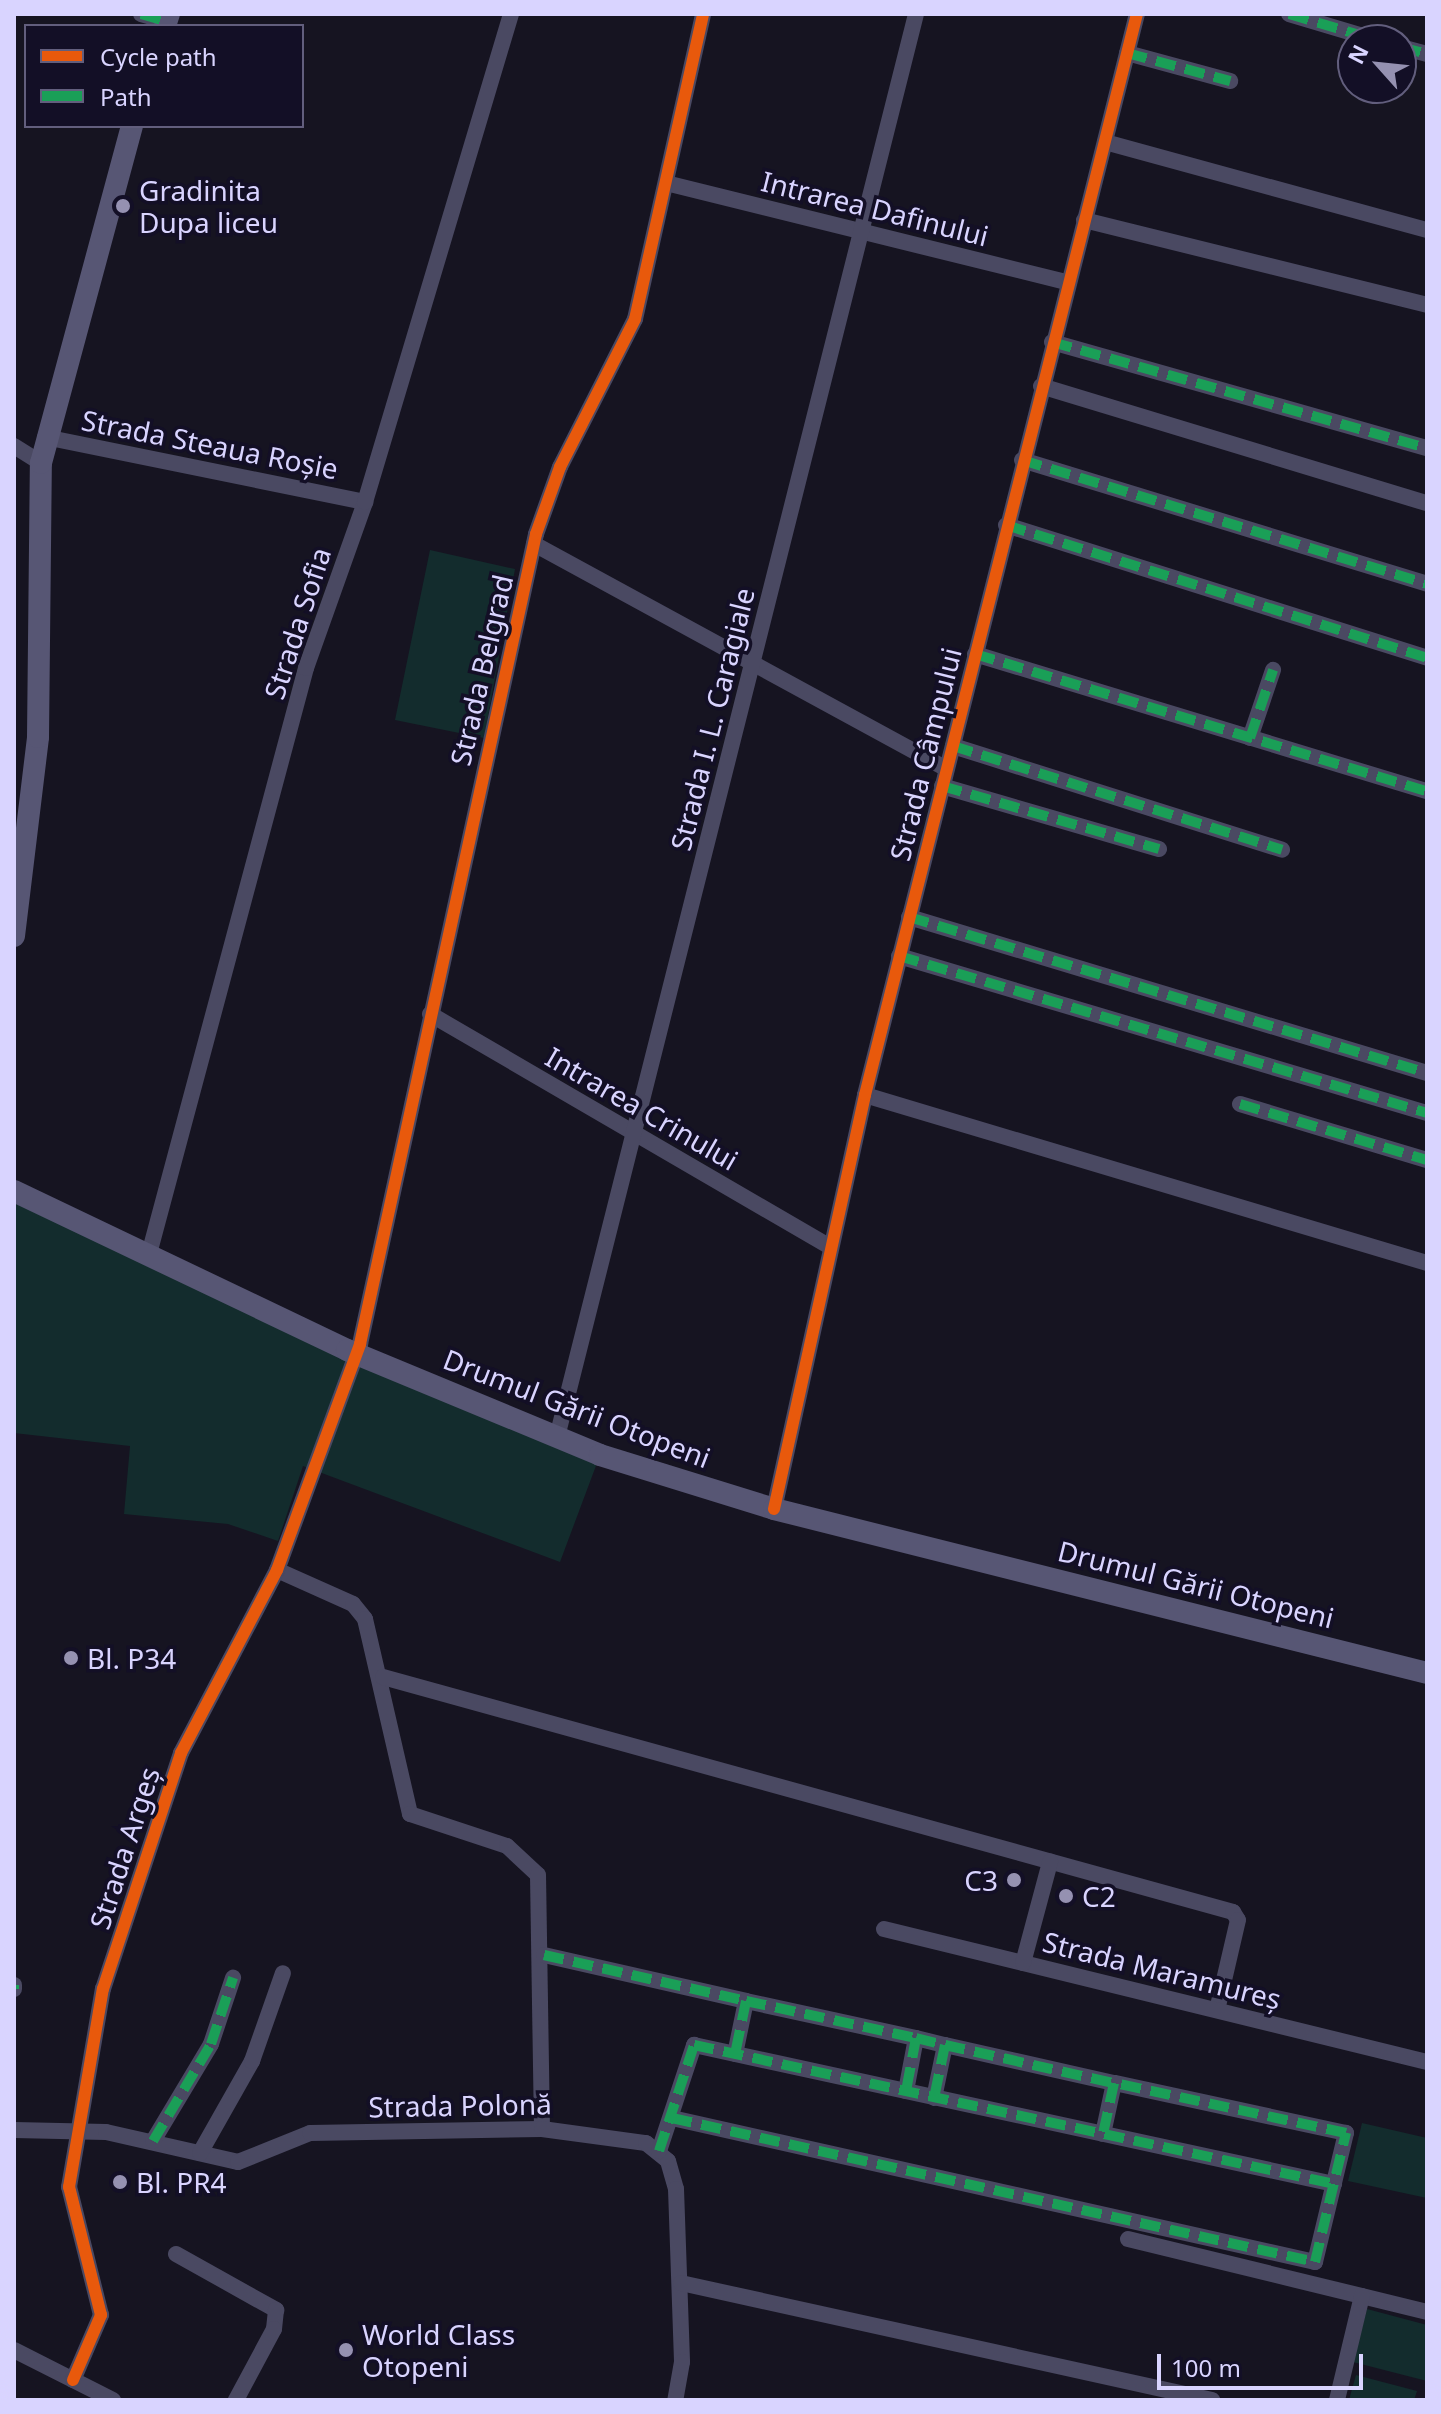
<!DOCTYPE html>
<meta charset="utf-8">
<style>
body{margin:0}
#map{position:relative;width:1441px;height:2414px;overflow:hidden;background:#161421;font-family:"Noto Sans",sans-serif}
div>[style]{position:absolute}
.green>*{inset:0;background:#132c2d}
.street>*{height:16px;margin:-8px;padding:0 8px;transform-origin:8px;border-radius:8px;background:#4a4962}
.secondary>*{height:22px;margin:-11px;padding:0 11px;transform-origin:11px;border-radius:11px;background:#575674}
.quiet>*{height:10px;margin-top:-5px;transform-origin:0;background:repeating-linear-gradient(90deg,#1a9f57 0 20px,transparent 0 30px)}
.cycleway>*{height:12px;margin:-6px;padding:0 6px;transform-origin:6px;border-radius:6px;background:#e8590c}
.dots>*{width:22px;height:22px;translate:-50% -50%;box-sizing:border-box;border:4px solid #130f26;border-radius:50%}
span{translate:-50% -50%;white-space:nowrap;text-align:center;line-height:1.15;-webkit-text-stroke:7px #130f26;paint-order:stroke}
.poi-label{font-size:28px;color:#d9d4ff}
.left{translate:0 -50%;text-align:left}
.right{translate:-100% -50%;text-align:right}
.street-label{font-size:28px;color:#d9d4ff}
.frame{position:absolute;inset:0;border:16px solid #d9d4ff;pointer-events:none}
.legend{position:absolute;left:24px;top:24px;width:280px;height:104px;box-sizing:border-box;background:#130f26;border:2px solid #625e7d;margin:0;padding:10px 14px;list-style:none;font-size:24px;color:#d9d4ff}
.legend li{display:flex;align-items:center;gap:16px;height:40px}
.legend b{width:40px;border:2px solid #625e7d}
.north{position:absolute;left:1337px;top:24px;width:80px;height:80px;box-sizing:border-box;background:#130f26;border:2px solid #625e7d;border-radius:50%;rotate:297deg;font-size:22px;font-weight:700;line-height:32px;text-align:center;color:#d9d4ff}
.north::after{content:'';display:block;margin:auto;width:28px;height:36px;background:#9591b1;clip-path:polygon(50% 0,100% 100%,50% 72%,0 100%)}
.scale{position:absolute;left:1157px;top:2354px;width:206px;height:36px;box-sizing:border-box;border:4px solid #d9d4ff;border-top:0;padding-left:10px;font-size:24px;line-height:28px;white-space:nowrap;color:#d9d4ff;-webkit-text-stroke:6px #130f26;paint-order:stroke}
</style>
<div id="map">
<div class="green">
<i style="clip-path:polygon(430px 550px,515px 569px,484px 738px,395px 720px)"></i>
<i style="clip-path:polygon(14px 1191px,600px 1455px,560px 1562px,303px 1466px,278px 1541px,228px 1524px,124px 1514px,130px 1446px,14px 1433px)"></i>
<i style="clip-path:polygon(1362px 2123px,1427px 2138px,1427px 2198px,1348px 2181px)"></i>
<i style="clip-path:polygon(1367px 2309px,1427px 2325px,1427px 2381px,1353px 2362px)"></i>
<i style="clip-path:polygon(1356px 2375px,1417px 2391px,1414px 2400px,1349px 2400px)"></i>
</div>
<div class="street">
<i style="left:141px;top:14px;width:26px;rotate:16deg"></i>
<i style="left:1289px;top:14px;width:91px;rotate:16.6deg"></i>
<i style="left:1401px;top:47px;width:27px;rotate:15deg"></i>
<i style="left:1127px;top:53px;width:107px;rotate:15.2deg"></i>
<i style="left:1105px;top:142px;width:334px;rotate:15.3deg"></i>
<i style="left:670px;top:184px;width:409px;rotate:13.9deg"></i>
<i style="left:1084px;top:220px;width:353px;rotate:13.9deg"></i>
<i style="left:1052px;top:342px;width:390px;rotate:15.8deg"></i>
<i style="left:1041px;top:386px;width:403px;rotate:16.9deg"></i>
<i style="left:45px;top:437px;width:327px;rotate:11.5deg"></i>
<i style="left:14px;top:446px;width:32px;rotate:32deg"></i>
<i style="left:1022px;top:460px;width:424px;rotate:17deg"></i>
<i style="left:1006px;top:525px;width:442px;rotate:17.5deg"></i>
<i style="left:534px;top:544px;width:469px;rotate:28.6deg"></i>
<i style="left:975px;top:654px;width:472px;rotate:16.9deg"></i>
<i style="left:1250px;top:738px;width:72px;rotate:-71.3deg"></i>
<i style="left:953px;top:746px;width:345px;rotate:17.5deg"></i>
<i style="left:942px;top:786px;width:226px;rotate:16.2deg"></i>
<i style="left:909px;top:917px;width:541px;rotate:16.76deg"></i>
<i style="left:899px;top:956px;width:551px;rotate:16.56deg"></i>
<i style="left:430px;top:1014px;width:461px;rotate:30.2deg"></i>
<i style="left:865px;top:1095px;width:587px;rotate:16.64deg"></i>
<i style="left:1240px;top:1104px;width:195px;rotate:16.7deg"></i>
<i style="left:149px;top:1254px;width:607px;rotate:-75deg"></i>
<i style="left:306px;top:668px;width:176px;rotate:-70.4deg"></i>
<i style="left:365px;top:502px;width:509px;rotate:-73.34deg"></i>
<i style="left:557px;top:1437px;width:1468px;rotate:-75.84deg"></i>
<i style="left:774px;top:1509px;width:424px;rotate:-77.6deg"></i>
<i style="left:865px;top:1095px;width:1115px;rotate:-75.88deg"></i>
<i style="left:277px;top:1570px;width:83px;rotate:24.1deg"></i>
<i style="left:353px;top:1604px;width:19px;rotate:51deg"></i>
<i style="left:365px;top:1619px;width:200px;rotate:77deg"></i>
<i style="left:410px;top:1814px;width:102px;rotate:18.3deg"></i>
<i style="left:507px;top:1846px;width:42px;rotate:43.1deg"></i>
<i style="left:538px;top:1875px;width:254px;rotate:89.1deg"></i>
<i style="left:383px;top:1677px;width:882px;rotate:15.45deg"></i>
<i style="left:1233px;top:1912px;width:9px;rotate:58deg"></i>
<i style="left:1238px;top:1920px;width:92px;rotate:103.1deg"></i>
<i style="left:884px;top:1929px;width:559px;rotate:13.76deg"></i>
<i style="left:544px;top:1955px;width:207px;rotate:12.8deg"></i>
<i style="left:746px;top:2001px;width:54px;rotate:101.7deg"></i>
<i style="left:1023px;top:1963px;width:105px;rotate:-75deg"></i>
<i style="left:14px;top:1985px;width:4px;rotate:90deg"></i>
<i style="left:746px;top:2001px;width:174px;rotate:12.3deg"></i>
<i style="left:916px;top:2038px;width:54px;rotate:100.7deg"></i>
<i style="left:916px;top:2038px;width:30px;rotate:14deg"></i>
<i style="left:945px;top:2045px;width:54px;rotate:101.7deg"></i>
<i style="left:945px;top:2045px;width:173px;rotate:12.7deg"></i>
<i style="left:1114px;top:2083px;width:52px;rotate:102.2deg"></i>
<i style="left:672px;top:2118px;width:659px;rotate:12.62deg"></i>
<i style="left:1315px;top:2262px;width:133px;rotate:-76.5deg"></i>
<i style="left:1346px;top:2133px;width:237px;rotate:-167.8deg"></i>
<i style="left:14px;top:2130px;width:92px;rotate:1.2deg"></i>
<i style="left:106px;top:2132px;width:135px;rotate:12.8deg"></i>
<i style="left:238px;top:2162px;width:78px;rotate:-21.9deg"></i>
<i style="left:310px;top:2133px;width:232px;rotate:-1deg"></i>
<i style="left:542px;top:2129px;width:105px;rotate:7.7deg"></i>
<i style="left:646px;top:2143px;width:28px;rotate:39deg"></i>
<i style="left:668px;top:2161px;width:29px;rotate:74deg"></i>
<i style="left:676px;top:2189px;width:173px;rotate:88deg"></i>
<i style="left:682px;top:2362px;width:39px;rotate:100deg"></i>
<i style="left:153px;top:2141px;width:113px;rotate:-59.1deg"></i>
<i style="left:211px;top:2044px;width:70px;rotate:-71.6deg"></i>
<i style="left:659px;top:2151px;width:112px;rotate:-71.7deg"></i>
<i style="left:694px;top:2045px;width:655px;rotate:12.25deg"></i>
<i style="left:200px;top:2153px;width:106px;rotate:-60.5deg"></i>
<i style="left:252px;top:2061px;width:93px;rotate:-70.6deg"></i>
<i style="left:1128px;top:2239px;width:308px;rotate:13.7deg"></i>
<i style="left:176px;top:2254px;width:115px;rotate:29.2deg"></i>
<i style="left:276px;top:2310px;width:19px;rotate:96deg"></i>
<i style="left:274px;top:2329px;width:81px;rotate:118.2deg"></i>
<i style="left:681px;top:2283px;width:544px;rotate:12.43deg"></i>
<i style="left:14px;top:2350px;width:111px;rotate:26.8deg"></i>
<i style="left:73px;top:2380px;width:71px;rotate:-66.7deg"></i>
<i style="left:101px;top:2315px;width:132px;rotate:-104deg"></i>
<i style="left:69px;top:2187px;width:201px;rotate:-80.3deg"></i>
<i style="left:103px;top:1989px;width:249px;rotate:-71.7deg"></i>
<i style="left:181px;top:1753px;width:207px;rotate:-62.3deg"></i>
<i style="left:277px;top:1570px;width:241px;rotate:-69.8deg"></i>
<i style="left:360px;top:1344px;width:829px;rotate:-77.74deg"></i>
<i style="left:536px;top:534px;width:71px;rotate:-70.3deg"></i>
<i style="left:560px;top:467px;width:166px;rotate:-63.1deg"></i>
<i style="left:635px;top:319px;width:312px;rotate:-77.4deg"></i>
<i style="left:1337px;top:2400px;width:107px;rotate:-76.5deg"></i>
</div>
<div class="secondary">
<i style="left:165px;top:26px;width:13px;rotate:-72deg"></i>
<i style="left:14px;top:936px;width:200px;rotate:-83.1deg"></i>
<i style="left:38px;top:737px;width:274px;rotate:-89.4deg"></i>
<i style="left:41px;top:463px;width:349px;rotate:-74.9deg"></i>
<i style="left:14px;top:1191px;width:369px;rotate:25.5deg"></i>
<i style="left:347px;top:1350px;width:274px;rotate:22.5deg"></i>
<i style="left:600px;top:1455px;width:182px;rotate:17.2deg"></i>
<i style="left:774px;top:1509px;width:673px;rotate:14.1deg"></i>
</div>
<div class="quiet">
<i style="left:141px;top:14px;width:26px;rotate:16deg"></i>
<i style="left:1289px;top:14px;width:91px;rotate:16.6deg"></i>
<i style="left:1401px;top:47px;width:27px;rotate:15deg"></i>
<i style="left:1127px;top:53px;width:107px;rotate:15.2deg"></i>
<i style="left:1052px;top:342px;width:390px;rotate:15.8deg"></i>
<i style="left:1022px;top:460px;width:424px;rotate:17deg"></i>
<i style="left:1006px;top:525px;width:442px;rotate:17.5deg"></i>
<i style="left:975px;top:654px;width:472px;rotate:16.9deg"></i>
<i style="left:1250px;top:738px;width:72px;rotate:-71.3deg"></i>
<i style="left:953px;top:746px;width:345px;rotate:17.5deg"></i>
<i style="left:942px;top:786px;width:226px;rotate:16.2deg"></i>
<i style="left:909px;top:917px;width:541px;rotate:16.76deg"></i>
<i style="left:899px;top:956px;width:551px;rotate:16.56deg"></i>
<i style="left:1240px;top:1104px;width:195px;rotate:16.7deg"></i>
<i style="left:544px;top:1955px;width:207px;rotate:12.8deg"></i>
<i style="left:746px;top:2001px;width:54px;rotate:101.7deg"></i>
<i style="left:14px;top:1985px;width:4px;rotate:90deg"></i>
<i style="left:746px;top:2001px;width:174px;rotate:12.3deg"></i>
<i style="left:916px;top:2038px;width:54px;rotate:100.7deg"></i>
<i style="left:916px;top:2038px;width:30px;rotate:14deg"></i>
<i style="left:945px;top:2045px;width:54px;rotate:101.7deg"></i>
<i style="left:945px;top:2045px;width:173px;rotate:12.7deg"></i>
<i style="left:1114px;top:2083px;width:52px;rotate:102.2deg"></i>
<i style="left:672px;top:2118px;width:659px;rotate:12.62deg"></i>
<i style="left:1315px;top:2262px;width:133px;rotate:-76.5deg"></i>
<i style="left:1346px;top:2133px;width:237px;rotate:-167.8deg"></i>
<i style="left:153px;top:2141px;width:113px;rotate:-59.1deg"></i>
<i style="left:211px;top:2044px;width:70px;rotate:-71.6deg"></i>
<i style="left:659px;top:2151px;width:112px;rotate:-71.7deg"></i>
<i style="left:694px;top:2045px;width:655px;rotate:12.25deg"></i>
</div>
<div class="cycleway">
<i style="left:774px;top:1509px;width:424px;rotate:-77.6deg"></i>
<i style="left:865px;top:1095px;width:1115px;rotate:-75.88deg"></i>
<i style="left:73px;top:2380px;width:71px;rotate:-66.7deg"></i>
<i style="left:101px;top:2315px;width:132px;rotate:-104deg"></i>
<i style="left:69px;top:2187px;width:201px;rotate:-80.3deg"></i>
<i style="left:103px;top:1989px;width:249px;rotate:-71.7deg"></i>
<i style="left:181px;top:1753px;width:207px;rotate:-62.3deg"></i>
<i style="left:277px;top:1570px;width:241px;rotate:-69.8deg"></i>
<i style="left:360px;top:1344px;width:829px;rotate:-77.74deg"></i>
<i style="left:536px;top:534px;width:71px;rotate:-70.3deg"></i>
<i style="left:560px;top:467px;width:166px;rotate:-63.1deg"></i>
<i style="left:635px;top:319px;width:312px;rotate:-77.4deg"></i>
</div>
<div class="dots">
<i style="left:123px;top:206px;background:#9591b1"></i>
<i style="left:71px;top:1658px;background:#9591b1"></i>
<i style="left:1014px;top:1880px;background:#9591b1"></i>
<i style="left:1066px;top:1896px;background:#9591b1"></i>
<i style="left:120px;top:2182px;background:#9591b1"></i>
<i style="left:346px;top:2350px;background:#9591b1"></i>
</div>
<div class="poi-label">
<span class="left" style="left:139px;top:206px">Gradinita<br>Dupa liceu</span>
<span class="left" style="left:87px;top:1658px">Bl. P34</span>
<span class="right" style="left:998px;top:1880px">C3</span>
<span class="left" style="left:1082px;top:1896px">C2</span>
<span class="left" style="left:136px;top:2182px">Bl. PR4</span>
<span class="left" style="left:362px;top:2350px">World Class<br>Otopeni</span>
</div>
<div class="street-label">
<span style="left:875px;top:208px;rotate:14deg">Intrarea Dafinului</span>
<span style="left:210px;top:444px;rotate:11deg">Strada Steaua Roșie</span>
<span style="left:297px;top:623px;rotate:-72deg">Strada Sofia</span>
<span style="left:481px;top:670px;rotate:-77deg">Strada Belgrad</span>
<span style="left:712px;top:719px;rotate:-76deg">Strada I. L. Caragiale</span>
<span style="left:925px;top:754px;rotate:-76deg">Strada Câmpului</span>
<span style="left:642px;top:1108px;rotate:30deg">Intrarea Crinului</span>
<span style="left:577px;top:1408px;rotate:21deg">Drumul Gării Otopeni</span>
<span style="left:1196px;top:1584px;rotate:14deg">Drumul Gării Otopeni</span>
<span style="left:124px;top:1848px;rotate:-72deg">Strada Argeș</span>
<span style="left:1162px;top:1970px;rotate:14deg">Strada Maramureș</span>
<span style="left:460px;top:2105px;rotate:-1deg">Strada Polonă</span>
</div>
<div class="frame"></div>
<ul class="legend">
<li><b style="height:10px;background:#e8590c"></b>Cycle path</li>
<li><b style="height:10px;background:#1a9f57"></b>Path</li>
</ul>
<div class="north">N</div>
<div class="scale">100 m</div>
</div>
